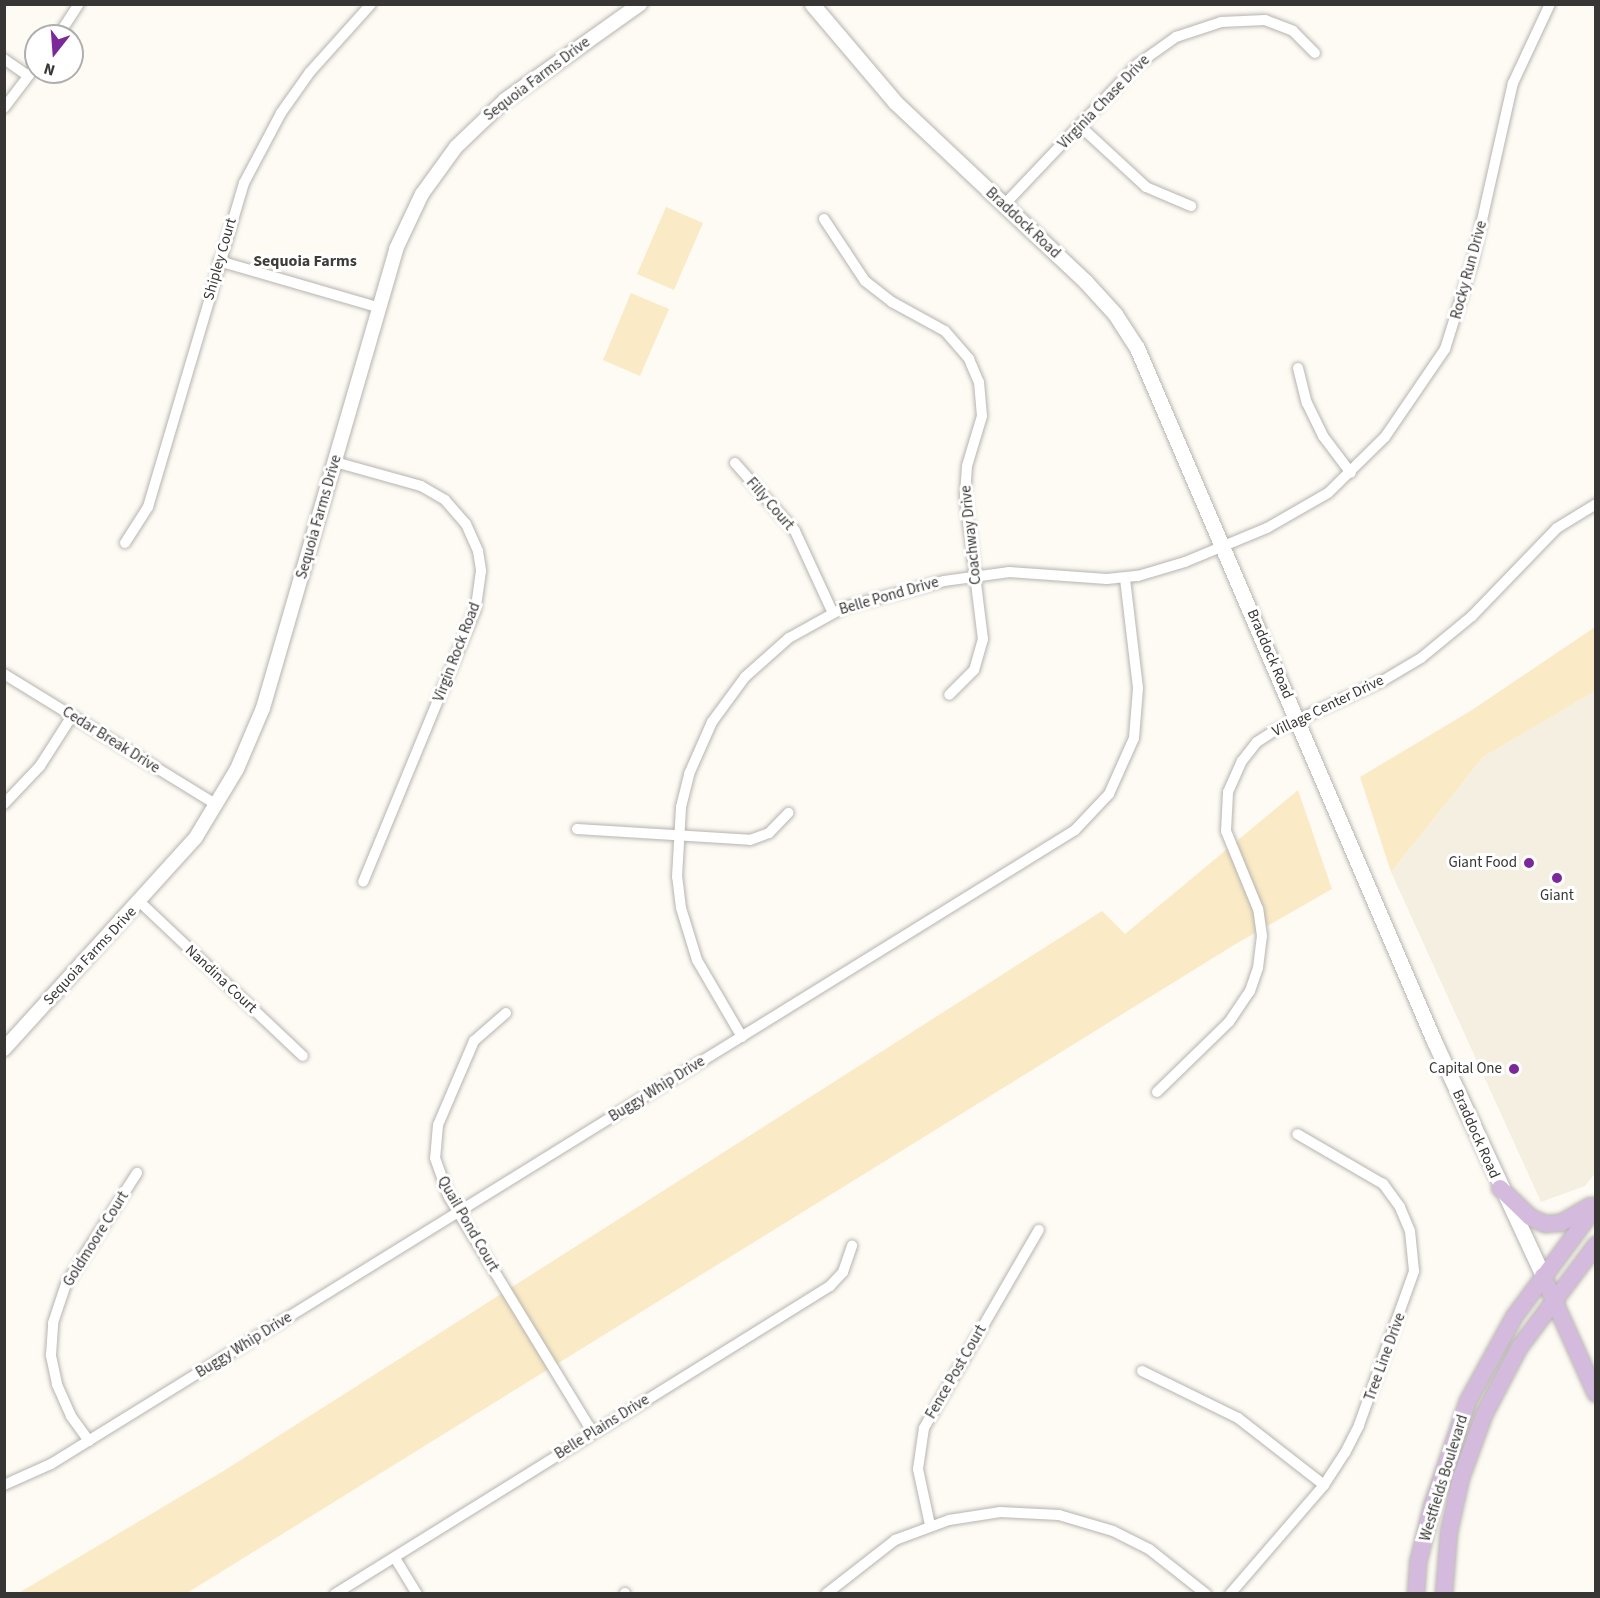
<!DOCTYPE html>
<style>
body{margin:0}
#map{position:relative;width:1600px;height:1598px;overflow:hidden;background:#fefbf5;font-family:"Source Sans 3",sans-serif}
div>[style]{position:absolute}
.built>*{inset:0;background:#f5efe2}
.green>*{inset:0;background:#faebc6}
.roads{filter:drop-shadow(0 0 2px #b7b4af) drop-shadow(0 0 2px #b7b4af)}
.minor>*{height:10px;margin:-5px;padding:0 5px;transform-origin:5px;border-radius:5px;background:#fff}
.tertiary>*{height:14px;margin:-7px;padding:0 7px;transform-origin:7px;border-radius:7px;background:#fff}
.secondary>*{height:15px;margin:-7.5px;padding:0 7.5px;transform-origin:7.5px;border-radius:7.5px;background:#fff}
.primary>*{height:16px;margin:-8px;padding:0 8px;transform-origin:8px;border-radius:8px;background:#d4bbde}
.dots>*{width:16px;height:16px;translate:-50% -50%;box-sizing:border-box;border:3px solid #fff;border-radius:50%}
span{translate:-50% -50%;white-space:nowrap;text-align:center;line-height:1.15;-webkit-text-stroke:6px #fff;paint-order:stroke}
.street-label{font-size:15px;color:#373634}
.poi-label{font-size:15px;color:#373634}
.right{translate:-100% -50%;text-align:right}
.neighbourhood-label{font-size:16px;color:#3f3d38;font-weight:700}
.frame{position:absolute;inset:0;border:6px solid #373634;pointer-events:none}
.north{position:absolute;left:24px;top:24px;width:60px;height:60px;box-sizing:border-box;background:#fff;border:2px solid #afafae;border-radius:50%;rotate:197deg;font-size:16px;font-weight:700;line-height:24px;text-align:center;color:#373634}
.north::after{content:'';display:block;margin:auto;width:21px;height:27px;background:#7b2999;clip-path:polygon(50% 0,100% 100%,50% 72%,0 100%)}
</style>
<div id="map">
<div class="built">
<i style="clip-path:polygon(1595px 691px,1596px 1172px,1585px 1186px,1541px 1202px,1391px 872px,1483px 757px)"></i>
</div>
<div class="green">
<i style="clip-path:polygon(666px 207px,703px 223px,674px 290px,637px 274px)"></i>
<i style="clip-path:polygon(631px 293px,669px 309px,640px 376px,603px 360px)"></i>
<i style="clip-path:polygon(1595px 627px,1595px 691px,1483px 757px,1391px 872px,1360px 777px,1472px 710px)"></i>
<i style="clip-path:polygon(1298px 790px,1332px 889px,1234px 945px,187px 1593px,17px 1594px,225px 1470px,1102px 911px,1125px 934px)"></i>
</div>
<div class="roads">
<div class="minor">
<i style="left:58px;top:36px;width:38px;rotate:-57deg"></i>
<i style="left:4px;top:59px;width:29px;rotate:35deg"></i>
<i style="left:4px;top:108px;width:53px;rotate:-52.7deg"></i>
<i style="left:1080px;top:126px;width:90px;rotate:42.7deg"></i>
<i style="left:1146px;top:187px;width:49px;rotate:22.9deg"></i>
<i style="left:1004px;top:205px;width:195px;rotate:-46.5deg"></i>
<i style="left:1138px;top:64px;width:47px;rotate:-35.4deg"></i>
<i style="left:1176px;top:37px;width:47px;rotate:-18.4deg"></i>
<i style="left:1221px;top:22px;width:44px;rotate:-2.6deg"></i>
<i style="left:1265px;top:20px;width:30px;rotate:21deg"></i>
<i style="left:1293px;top:31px;width:31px;rotate:45deg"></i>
<i style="left:824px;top:219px;width:74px;rotate:56.5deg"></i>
<i style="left:865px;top:281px;width:34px;rotate:38deg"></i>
<i style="left:892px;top:302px;width:60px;rotate:28.7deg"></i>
<i style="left:945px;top:331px;width:37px;rotate:49deg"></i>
<i style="left:969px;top:359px;width:25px;rotate:67deg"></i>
<i style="left:979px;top:382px;width:34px;rotate:85deg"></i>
<i style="left:982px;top:416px;width:52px;rotate:106.7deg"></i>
<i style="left:967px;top:466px;width:29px;rotate:94deg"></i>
<i style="left:965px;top:495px;width:145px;rotate:82.9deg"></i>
<i style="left:983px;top:639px;width:32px;rotate:106deg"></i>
<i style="left:974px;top:670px;width:35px;rotate:135deg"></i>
<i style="left:219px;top:261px;width:165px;rotate:16.2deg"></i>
<i style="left:1298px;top:368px;width:36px;rotate:76deg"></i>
<i style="left:1307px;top:403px;width:37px;rotate:64deg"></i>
<i style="left:1323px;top:436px;width:46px;rotate:52.9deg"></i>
<i style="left:335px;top:462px;width:89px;rotate:15.6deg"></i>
<i style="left:421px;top:486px;width:28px;rotate:30deg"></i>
<i style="left:445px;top:500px;width:32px;rotate:49deg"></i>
<i style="left:466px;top:524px;width:30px;rotate:66deg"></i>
<i style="left:478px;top:551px;width:20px;rotate:81deg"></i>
<i style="left:481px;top:571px;width:37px;rotate:98deg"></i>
<i style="left:476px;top:608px;width:296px;rotate:112.4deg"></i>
<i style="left:735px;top:463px;width:91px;rotate:48.6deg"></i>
<i style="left:795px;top:531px;width:88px;rotate:65.2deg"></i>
<i style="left:125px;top:543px;width:43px;rotate:-57.4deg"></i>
<i style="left:148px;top:507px;width:338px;rotate:-73.5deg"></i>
<i style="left:244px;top:183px;width:79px;rotate:-62.1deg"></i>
<i style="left:281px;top:113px;width:50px;rotate:-54.7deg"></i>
<i style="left:310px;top:72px;width:91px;rotate:-48.1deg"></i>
<i style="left:4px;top:674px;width:250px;rotate:31.6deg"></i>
<i style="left:4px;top:804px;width:52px;rotate:-46.5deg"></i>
<i style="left:40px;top:766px;width:59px;rotate:-57.4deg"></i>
<i style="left:577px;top:829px;width:173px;rotate:3.6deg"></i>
<i style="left:750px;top:840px;width:20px;rotate:-20deg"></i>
<i style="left:769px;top:833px;width:28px;rotate:-46deg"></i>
<i style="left:140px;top:902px;width:224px;rotate:43.4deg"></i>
<i style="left:506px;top:1013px;width:43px;rotate:138.8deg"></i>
<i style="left:474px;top:1041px;width:91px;rotate:113.2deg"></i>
<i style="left:438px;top:1125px;width:33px;rotate:95deg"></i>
<i style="left:435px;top:1158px;width:41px;rotate:70.3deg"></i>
<i style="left:449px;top:1197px;width:276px;rotate:58.6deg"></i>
<i style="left:742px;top:1037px;width:89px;rotate:-120.3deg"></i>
<i style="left:697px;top:960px;width:54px;rotate:-107.1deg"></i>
<i style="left:681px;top:908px;width:31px;rotate:-97deg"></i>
<i style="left:677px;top:877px;width:70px;rotate:-86.7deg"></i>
<i style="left:681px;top:807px;width:34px;rotate:-76deg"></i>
<i style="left:689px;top:774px;width:57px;rotate:-66.1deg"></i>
<i style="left:712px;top:722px;width:56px;rotate:-53.7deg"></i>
<i style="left:745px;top:677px;width:59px;rotate:-41.6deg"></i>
<i style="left:789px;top:638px;width:64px;rotate:-29deg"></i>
<i style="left:845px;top:607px;width:102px;rotate:-14.7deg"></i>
<i style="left:944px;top:581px;width:66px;rotate:-7.9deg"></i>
<i style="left:1009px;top:572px;width:98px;rotate:4.1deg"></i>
<i style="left:1107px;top:579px;width:31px;rotate:-6deg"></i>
<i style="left:1138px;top:576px;width:49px;rotate:-16.6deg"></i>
<i style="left:1185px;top:562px;width:89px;rotate:-22.5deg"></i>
<i style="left:1267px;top:528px;width:70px;rotate:-29.8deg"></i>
<i style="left:1328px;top:493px;width:80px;rotate:-44.5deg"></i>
<i style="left:1385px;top:437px;width:107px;rotate:-55.7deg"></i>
<i style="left:1445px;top:349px;width:93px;rotate:-72.5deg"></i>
<i style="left:1473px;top:260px;width:181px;rotate:-77.3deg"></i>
<i style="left:1513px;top:83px;width:87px;rotate:-64.9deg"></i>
<i style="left:1157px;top:1092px;width:100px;rotate:-44.2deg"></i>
<i style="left:1229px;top:1022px;width:37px;rotate:-56deg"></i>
<i style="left:1250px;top:991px;width:24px;rotate:-71deg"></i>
<i style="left:1258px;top:968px;width:32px;rotate:-83deg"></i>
<i style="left:1262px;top:936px;width:27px;rotate:-98deg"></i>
<i style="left:1258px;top:909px;width:84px;rotate:-112.3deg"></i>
<i style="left:1226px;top:831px;width:39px;rotate:-87deg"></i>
<i style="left:1228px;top:792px;width:34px;rotate:-66deg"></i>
<i style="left:1242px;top:761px;width:24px;rotate:-52deg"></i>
<i style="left:1257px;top:742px;width:20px;rotate:-33deg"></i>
<i style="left:1274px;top:731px;width:121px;rotate:-24.9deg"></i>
<i style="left:1384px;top:680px;width:43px;rotate:-30.7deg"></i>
<i style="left:1421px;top:658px;width:66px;rotate:-39.5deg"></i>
<i style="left:1472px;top:616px;width:122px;rotate:-46deg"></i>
<i style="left:1557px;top:528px;width:46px;rotate:-31.6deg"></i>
<i style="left:1142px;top:1371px;width:107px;rotate:26.1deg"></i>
<i style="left:1238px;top:1418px;width:109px;rotate:37.9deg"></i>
<i style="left:89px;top:1441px;width:31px;rotate:-126deg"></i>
<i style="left:71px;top:1416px;width:35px;rotate:-114deg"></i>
<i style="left:57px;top:1384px;width:30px;rotate:-102deg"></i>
<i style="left:51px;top:1355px;width:32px;rotate:-86deg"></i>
<i style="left:53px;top:1323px;width:41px;rotate:-71.6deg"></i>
<i style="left:66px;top:1284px;width:132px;rotate:-57.4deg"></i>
<i style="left:4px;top:1485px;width:51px;rotate:-24.1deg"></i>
<i style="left:51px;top:1464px;width:1204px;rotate:-31.76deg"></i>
<i style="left:1075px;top:830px;width:50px;rotate:-46.6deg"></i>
<i style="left:1109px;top:794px;width:61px;rotate:-65.9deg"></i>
<i style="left:1134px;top:738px;width:50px;rotate:-85.4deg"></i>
<i style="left:1138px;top:688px;width:110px;rotate:-96.8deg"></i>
<i style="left:930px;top:1525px;width:57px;rotate:-102.1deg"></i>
<i style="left:918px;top:1469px;width:41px;rotate:-81.7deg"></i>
<i style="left:924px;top:1428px;width:229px;rotate:-59.9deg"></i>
<i style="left:395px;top:1558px;width:42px;rotate:58.6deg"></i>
<i style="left:335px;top:1594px;width:583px;rotate:-31.89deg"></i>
<i style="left:830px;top:1286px;width:19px;rotate:-47deg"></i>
<i style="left:843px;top:1272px;width:28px;rotate:-71deg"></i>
<i style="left:625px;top:1594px;width:1px;rotate:-90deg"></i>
<i style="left:826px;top:1594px;width:88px;rotate:-38deg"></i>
<i style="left:895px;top:1540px;width:58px;rotate:-20.3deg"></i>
<i style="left:949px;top:1520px;width:52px;rotate:-8.9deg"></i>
<i style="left:1000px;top:1512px;width:59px;rotate:2.9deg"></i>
<i style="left:1059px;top:1515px;width:56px;rotate:16.5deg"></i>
<i style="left:1113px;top:1531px;width:40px;rotate:26.6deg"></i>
<i style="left:1149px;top:1549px;width:73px;rotate:38.3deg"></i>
<i style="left:1230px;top:1594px;width:144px;rotate:-49.2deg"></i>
<i style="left:1324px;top:1485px;width:38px;rotate:-57deg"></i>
<i style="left:1345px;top:1453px;width:31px;rotate:-63deg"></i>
<i style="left:1359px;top:1425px;width:164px;rotate:-70.3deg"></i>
<i style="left:1414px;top:1271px;width:40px;rotate:-95.7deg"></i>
<i style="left:1410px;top:1231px;width:26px;rotate:-113deg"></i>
<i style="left:1400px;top:1207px;width:29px;rotate:-126deg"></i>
<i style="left:1383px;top:1184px;width:99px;rotate:-149.8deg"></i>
</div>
<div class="tertiary">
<i style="left:4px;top:1049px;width:286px;rotate:-47.8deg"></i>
<i style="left:196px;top:837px;width:79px;rotate:-58.9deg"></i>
<i style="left:237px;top:769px;width:66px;rotate:-66.9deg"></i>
<i style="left:263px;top:708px;width:478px;rotate:-73.8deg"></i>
<i style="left:396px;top:249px;width:61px;rotate:-64.7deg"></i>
<i style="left:422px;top:194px;width:58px;rotate:-54.1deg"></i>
<i style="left:456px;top:147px;width:68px;rotate:-43.8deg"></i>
<i style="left:505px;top:100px;width:166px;rotate:-35.4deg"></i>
</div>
<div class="secondary">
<i style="left:812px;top:4px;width:128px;rotate:49.7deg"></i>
<i style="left:895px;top:102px;width:261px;rotate:43.3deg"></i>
<i style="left:1085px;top:281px;width:45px;rotate:47.7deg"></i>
<i style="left:1115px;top:314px;width:40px;rotate:57.1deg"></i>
<i style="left:1137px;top:348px;width:754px;rotate:66.8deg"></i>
<i style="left:1434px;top:1041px;width:259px;rotate:65.1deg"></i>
</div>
<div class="primary">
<i style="left:1500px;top:1188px;width:42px;rotate:44deg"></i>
<i style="left:1530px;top:1217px;width:17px;rotate:25deg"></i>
<i style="left:1545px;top:1224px;width:16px;rotate:-4deg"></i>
<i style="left:1561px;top:1223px;width:34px;rotate:-30deg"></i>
<i style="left:1543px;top:1276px;width:129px;rotate:65.8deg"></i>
<i style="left:1416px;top:1594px;width:31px;rotate:-86deg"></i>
<i style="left:1418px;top:1563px;width:59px;rotate:-76.2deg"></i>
<i style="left:1432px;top:1506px;width:111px;rotate:-71.1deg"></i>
<i style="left:1468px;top:1401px;width:96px;rotate:-61.3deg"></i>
<i style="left:1514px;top:1317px;width:138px;rotate:-53.5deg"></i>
<i style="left:1444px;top:1594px;width:62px;rotate:-85.4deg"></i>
<i style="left:1449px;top:1532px;width:55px;rotate:-77.5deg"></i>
<i style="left:1461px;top:1478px;width:67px;rotate:-69.9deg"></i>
<i style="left:1484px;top:1415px;width:76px;rotate:-62.4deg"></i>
<i style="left:1519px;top:1348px;width:129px;rotate:-53.2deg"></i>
</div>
</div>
<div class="dots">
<i style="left:1529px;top:863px;background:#7b2999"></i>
<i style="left:1557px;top:878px;background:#7b2999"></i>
<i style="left:1514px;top:1069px;background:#7b2999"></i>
</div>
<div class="street-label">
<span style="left:537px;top:79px;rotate:-37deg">Sequoia Farms Drive</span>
<span style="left:1104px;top:102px;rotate:-46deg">Virginia Chase Drive</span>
<span style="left:1023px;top:223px;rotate:43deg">Braddock Road</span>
<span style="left:220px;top:259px;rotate:-74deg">Shipley Court</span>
<span style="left:1469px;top:270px;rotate:-75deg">Rocky Run Drive</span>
<span style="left:770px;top:504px;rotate:49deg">Filly Court</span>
<span style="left:319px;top:517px;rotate:-74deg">Sequoia Farms Drive</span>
<span style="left:971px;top:535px;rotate:-96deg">Coachway Drive</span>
<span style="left:889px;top:596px;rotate:-16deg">Belle Pond Drive</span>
<span style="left:457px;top:652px;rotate:-69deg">Virgin Rock Road</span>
<span style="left:1270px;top:654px;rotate:67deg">Braddock Road</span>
<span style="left:1328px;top:706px;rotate:-26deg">Village Center Drive</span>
<span style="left:111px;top:740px;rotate:32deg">Cedar Break Drive</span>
<span style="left:90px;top:956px;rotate:-47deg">Sequoia Farms Drive</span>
<span style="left:221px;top:979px;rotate:43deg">Nandina Court</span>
<span style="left:657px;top:1089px;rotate:-32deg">Buggy Whip Drive</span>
<span style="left:1476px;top:1134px;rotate:66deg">Braddock Road</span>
<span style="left:468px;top:1224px;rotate:60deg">Quail Pond Court</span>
<span style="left:96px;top:1239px;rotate:-58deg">Goldmoore Court</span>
<span style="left:244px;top:1345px;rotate:-32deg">Buggy Whip Drive</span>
<span style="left:1385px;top:1357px;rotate:-70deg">Tree Line Drive</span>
<span style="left:956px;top:1372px;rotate:-60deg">Fence Post Court</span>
<span style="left:602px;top:1427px;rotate:-32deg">Belle Plains Drive</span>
<span style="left:1444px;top:1478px;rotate:-73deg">Westfields Boulevard</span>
</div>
<div class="poi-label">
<span class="right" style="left:1517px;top:863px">Giant Food</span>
<span style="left:1557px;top:896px">Giant</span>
<span class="right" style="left:1502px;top:1069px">Capital One</span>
</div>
<div class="neighbourhood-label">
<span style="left:305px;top:261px">Sequoia Farms</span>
</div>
<div class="frame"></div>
<div class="north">N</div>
</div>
